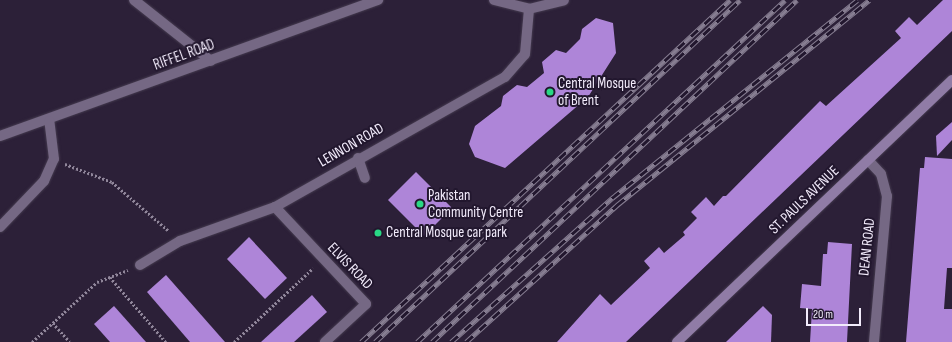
<!DOCTYPE html>
<style>
body{margin:0}
#map{position:relative;width:952px;height:342px;overflow:hidden;background:#2c2038;font-family:"Sofia Sans Condensed",sans-serif}
div>[style]{position:absolute}
.building>*{inset:0;background:#ae85d8}
.path>*{height:2.5px;margin-top:-1.25px;transform-origin:0;background:repeating-linear-gradient(90deg,#90869a 0 2px,transparent 0 4px)}
.roads{filter:drop-shadow(0 0 1px #453b4f) drop-shadow(0 0 1px #453b4f)}
.lane>*{height:10px;margin:-5px;padding:0 5px;transform-origin:5px;border-radius:5px;background:#756884}
.street>*{height:10px;margin:-5px;padding:0 5px;transform-origin:5px;border-radius:5px;background:#756884}
.secondary>*{height:10px;margin:-5px;padding:0 5px;transform-origin:5px;border-radius:5px;background:#907ca6}
.rail>*{height:4.5px;margin-top:-2.25px;transform-origin:0;background:repeating-linear-gradient(90deg,#22172e 0 9px,#877e92 0 18px);box-sizing:border-box;border-block:1px solid #877e92}
.dots>*{width:11px;height:11px;translate:-50% -50%;box-sizing:border-box;border:2px solid #22172e;border-radius:50%}
span{translate:-50% -50%;white-space:nowrap;text-align:center;line-height:1.15;-webkit-text-stroke:4px #22172e;paint-order:stroke}
.street-label{font-size:15px;color:#f2ebfb}
.poi-label{font-size:15px;color:#f2ebfb}
.left{translate:0 -50%;text-align:left}
.scale{position:absolute;left:806px;top:308px;width:55px;height:18px;box-sizing:border-box;border:2px solid #f2ebfb;border-top:0;padding-left:5px;font-size:12px;line-height:14px;white-space:nowrap;color:#f2ebfb;-webkit-text-stroke:3px #22172e;paint-order:stroke}
</style>
<div id="map">
<div class="building">
<i style="clip-path:polygon(943px 0,952px 0,952px 31px,626px 342px,557px 342px,600px 294px,611px 305px,650px 268px,644px 261px,659px 247px,664px 253px,685px 235px,683px 232px,697px 218px,691px 212px,706px 197px,714px 206px,723px 196px,726px 196px,820px 101px,826px 106px,901px 38px,895px 31px,909px 17px,917px 25px)"></i>
<i style="clip-path:polygon(596px 18px,613px 23px,616px 53px,588px 97px,505px 168px,475px 157px,469px 144px,475px 126px,501px 106px,503px 96px,517px 85px,527px 87px,544px 73px,542px 62px,556px 50px,566px 53px,580px 39px,582px 29px)"></i>
<i style="clip-path:polygon(952px 122px,952px 140px,937px 156px,936px 136px)"></i>
<i style="clip-path:polygon(925px 157px,952px 159px,952px 268px,947px 268px,944px 309px,952px 309px,952px 342px,906px 342px,920px 168px,924px 168px)"></i>
<i style="clip-path:polygon(416px 172px,452px 208px,424px 236px,388px 200px)"></i>
<i style="clip-path:polygon(249px 237px,287px 278px,265px 299px,227px 259px)"></i>
<i style="clip-path:polygon(828px 242px,852px 244px,847px 342px,810px 342px,812px 309px,800px 308px,802px 284px,821px 286px,823px 254px,827px 254px)"></i>
<i style="clip-path:polygon(166px 275px,225px 342px,190px 342px,147px 292px)"></i>
<i style="clip-path:polygon(312px 295px,327px 312px,294px 342px,261px 342px)"></i>
<i style="clip-path:polygon(114px 306px,146px 342px,110px 342px,94px 324px)"></i>
<i style="clip-path:polygon(763px 306px,772px 315px,771px 342px,726px 342px)"></i>
</div>
<div class="path">
<i style="left:65px;top:164px;width:50px;rotate:21deg"></i>
<i style="left:112px;top:182px;width:75px;rotate:40.7deg"></i>
<i style="left:110px;top:277px;width:86px;rotate:49.3deg"></i>
<i style="left:53px;top:323px;width:25px;rotate:48deg"></i>
<i style="left:32px;top:342px;width:88px;rotate:-42.7deg"></i>
<i style="left:97px;top:282px;width:33px;rotate:-21deg"></i>
<i style="left:234px;top:342px;width:108px;rotate:-43.1deg"></i>
</div>
<div class="roads">
<div class="lane">
<i style="left:358px;top:158px;width:21px;rotate:71deg"></i>
</div>
<div class="street">
<i style="left:134px;top:0;width:98px;rotate:38.4deg"></i>
<i style="left:494px;top:0;width:36px;rotate:14deg"></i>
<i style="left:529px;top:9px;width:36px;rotate:-14deg"></i>
<i style="left:0;top:136px;width:402px;rotate:-19.8deg"></i>
<i style="left:868px;top:160px;width:19px;rotate:47deg"></i>
<i style="left:881px;top:174px;width:23px;rotate:75deg"></i>
<i style="left:887px;top:196px;width:147px;rotate:95.1deg"></i>
<i style="left:275px;top:207px;width:133px;rotate:46.8deg"></i>
<i style="left:366px;top:304px;width:56px;rotate:137.2deg"></i>
<i style="left:0;top:227px;width:64px;rotate:-46.3deg"></i>
<i style="left:44px;top:181px;width:24px;rotate:-66deg"></i>
<i style="left:54px;top:159px;width:38px;rotate:-97deg"></i>
<i style="left:140px;top:265px;width:47px;rotate:-31deg"></i>
<i style="left:180px;top:241px;width:101px;rotate:-19.7deg"></i>
<i style="left:275px;top:207px;width:264px;rotate:-29.5deg"></i>
<i style="left:505px;top:77px;width:30px;rotate:-49deg"></i>
<i style="left:525px;top:54px;width:45px;rotate:-84.9deg"></i>
</div>
<div class="secondary">
<i style="left:677px;top:342px;width:380px;rotate:-43.6deg"></i>
</div>
</div>
<div class="rail">
<i style="left:361px;top:342px;width:503px;rotate:-42.83deg"></i>
<i style="left:375px;top:342px;width:500px;rotate:-43.14deg"></i>
<i style="left:417px;top:342px;width:502px;rotate:-42.9deg"></i>
<i style="left:432px;top:342px;width:500px;rotate:-43.14deg"></i>
<i style="left:451px;top:342px;width:216px;rotate:-41.8deg"></i>
<i style="left:612px;top:198px;width:315px;rotate:-38.9deg"></i>
<i style="left:466px;top:342px;width:204px;rotate:-42.2deg"></i>
<i style="left:617px;top:205px;width:325px;rotate:-39.1deg"></i>
</div>
<div class="dots">
<i style="left:550px;top:92px;background:#29d885"></i>
<i style="left:420px;top:204px;background:#29d885"></i>
<i style="left:378px;top:233px;background:#29d885"></i>
</div>
<div class="street-label">
<span style="left:184px;top:55px;rotate:-20deg">RIFFEL ROAD</span>
<span style="left:351px;top:145px;rotate:-30deg">LENNON ROAD</span>
<span style="left:804px;top:200px;rotate:-44deg">ST. PAULS AVENUE</span>
<span style="left:867px;top:247px;rotate:-84deg">DEAN ROAD</span>
<span style="left:350px;top:266px;rotate:46deg">ELVIS ROAD</span>
</div>
<div class="poi-label">
<span class="left" style="left:558px;top:92px">Central Mosque<br>of Brent</span>
<span class="left" style="left:428px;top:204px">Pakistan<br>Community Centre</span>
<span class="left" style="left:386px;top:233px">Central Mosque car park</span>
</div>
<div class="scale">20 m</div>
</div>
